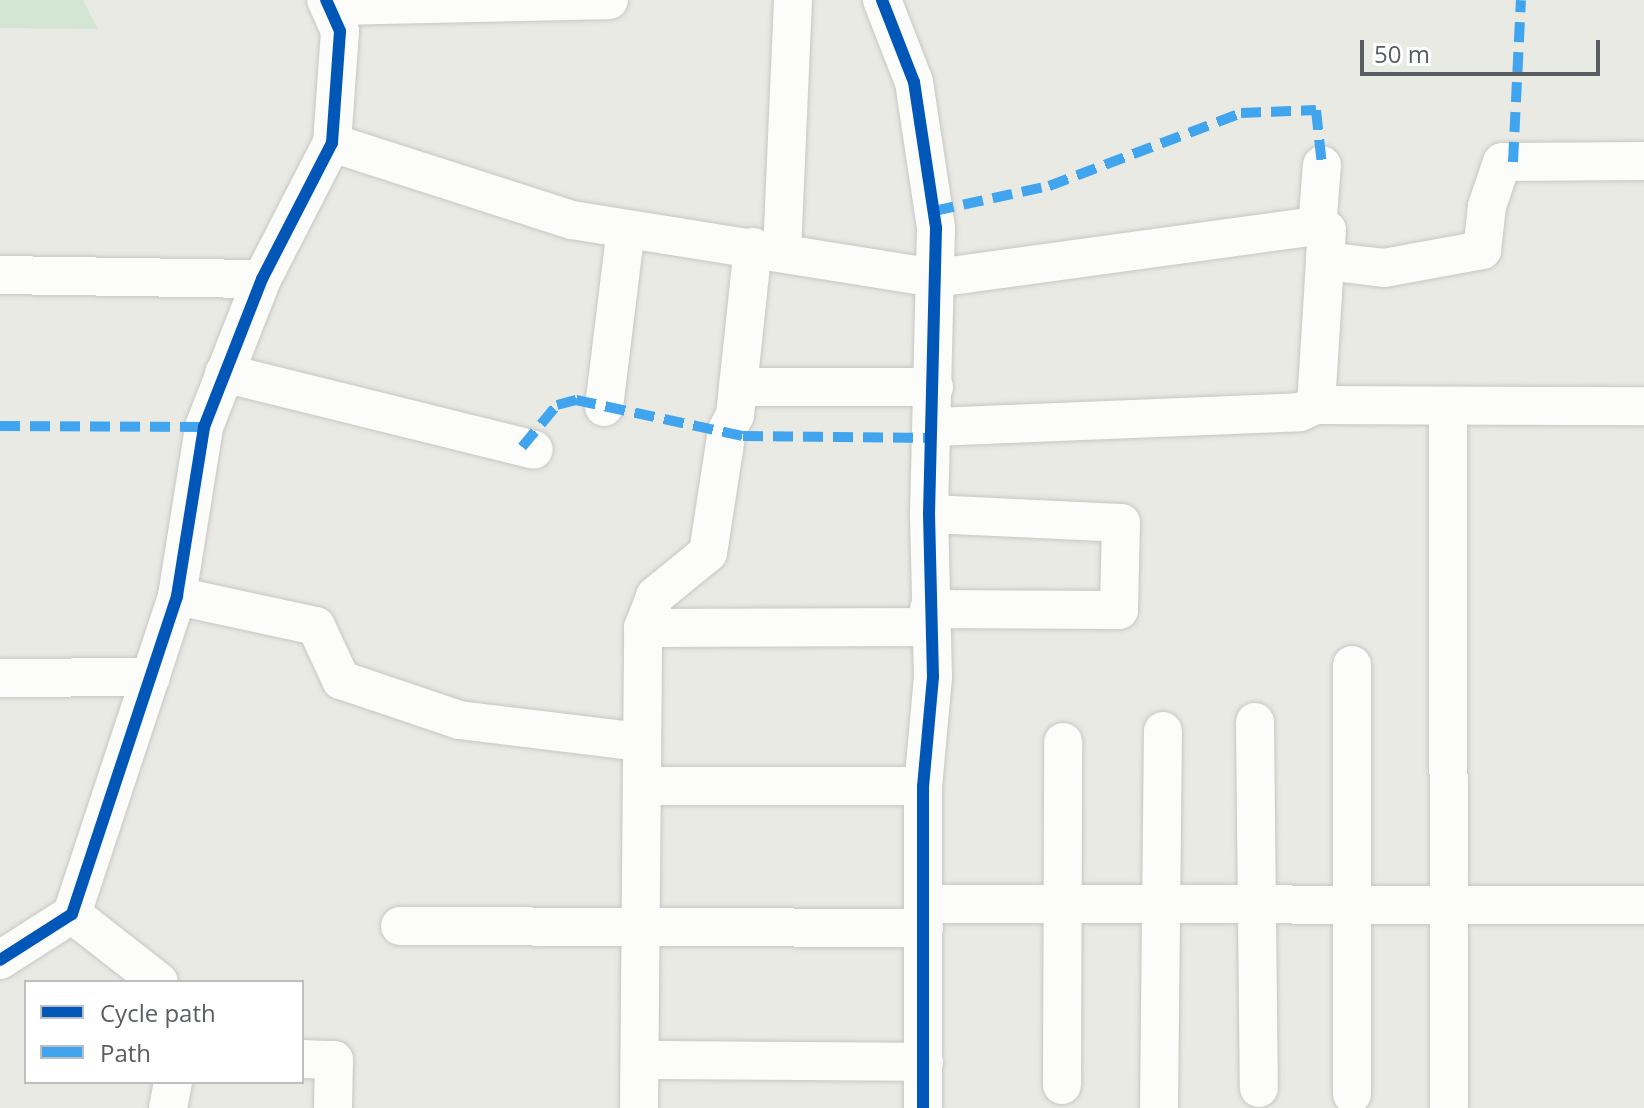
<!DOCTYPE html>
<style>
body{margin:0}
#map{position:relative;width:1644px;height:1108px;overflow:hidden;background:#eaeae5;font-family:"Open Sans",sans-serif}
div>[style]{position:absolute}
.green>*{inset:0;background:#d2e6d3}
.roads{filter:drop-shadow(0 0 2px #c6c7c5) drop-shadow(0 0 2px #c6c7c5)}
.minor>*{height:38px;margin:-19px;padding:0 19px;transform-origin:19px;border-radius:19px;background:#fcfcfb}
.quiet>*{height:10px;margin-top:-5px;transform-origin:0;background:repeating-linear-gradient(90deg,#40a5ee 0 20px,transparent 0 30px)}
.cycleway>*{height:12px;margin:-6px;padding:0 6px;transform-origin:6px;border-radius:6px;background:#0057b8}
span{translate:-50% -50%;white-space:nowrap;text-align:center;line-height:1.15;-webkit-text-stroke:6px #fff;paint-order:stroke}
.legend{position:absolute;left:24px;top:980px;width:280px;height:104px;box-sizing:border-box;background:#fff;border:2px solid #bdbec0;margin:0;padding:10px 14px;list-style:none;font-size:24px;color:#5a5d62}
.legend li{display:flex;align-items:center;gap:16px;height:40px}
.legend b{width:40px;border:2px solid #bdbec0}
.scale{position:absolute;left:1360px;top:40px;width:240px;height:36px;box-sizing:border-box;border:4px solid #5a5d62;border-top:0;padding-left:10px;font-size:24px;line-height:28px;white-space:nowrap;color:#5a5d62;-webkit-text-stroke:6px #fff;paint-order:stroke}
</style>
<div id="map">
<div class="green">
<i style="clip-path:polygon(0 0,83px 0,98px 29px,0 28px)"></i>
</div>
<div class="roads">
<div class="minor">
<i style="left:882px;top:0;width:88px;rotate:68.7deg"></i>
<i style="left:914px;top:82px;width:148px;rotate:81.4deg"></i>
<i style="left:936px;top:228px;width:286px;rotate:91.4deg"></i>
<i style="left:929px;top:514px;width:163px;rotate:88.6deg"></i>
<i style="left:933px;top:677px;width:109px;rotate:95.2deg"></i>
<i style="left:923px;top:786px;width:322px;rotate:90deg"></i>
<i style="left:330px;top:6px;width:279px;rotate:-1.2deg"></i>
<i style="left:332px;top:143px;width:252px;rotate:17.8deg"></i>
<i style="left:572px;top:220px;width:369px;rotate:9.1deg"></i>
<i style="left:936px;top:278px;width:375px;rotate:-7.8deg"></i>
<i style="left:1308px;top:227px;width:19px;rotate:9deg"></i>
<i style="left:1327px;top:230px;width:31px;rotate:94deg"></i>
<i style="left:1325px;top:261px;width:59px;rotate:6.8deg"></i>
<i style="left:1384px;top:268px;width:100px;rotate:-10.4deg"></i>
<i style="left:1482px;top:250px;width:44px;rotate:-83.5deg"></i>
<i style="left:1487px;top:206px;width:46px;rotate:-71.2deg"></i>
<i style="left:1502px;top:162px;width:142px;rotate:-0.4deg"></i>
<i style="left:1317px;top:228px;width:63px;rotate:-85.5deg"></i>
<i style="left:782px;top:252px;width:252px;rotate:-87.5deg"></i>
<i style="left:0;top:275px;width:262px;rotate:0.9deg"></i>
<i style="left:224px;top:373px;width:319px;rotate:13.9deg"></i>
<i style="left:738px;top:387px;width:196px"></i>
<i style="left:1316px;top:405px;width:144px;rotate:-86.4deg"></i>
<i style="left:1448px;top:406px;width:702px;rotate:89.92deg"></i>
<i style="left:604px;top:407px;width:179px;rotate:-83deg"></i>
<i style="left:934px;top:427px;width:366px;rotate:-2.3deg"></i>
<i style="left:1300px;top:412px;width:17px;rotate:-24deg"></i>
<i style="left:1316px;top:405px;width:328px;rotate:0.2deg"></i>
<i style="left:177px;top:596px;width:142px;rotate:12.2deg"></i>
<i style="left:316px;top:626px;width:60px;rotate:65.2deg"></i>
<i style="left:341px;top:680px;width:125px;rotate:18.7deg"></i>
<i style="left:459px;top:720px;width:184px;rotate:6.9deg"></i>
<i style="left:929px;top:609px;width:190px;rotate:0.3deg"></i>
<i style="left:1119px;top:610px;width:87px;rotate:-88.7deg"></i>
<i style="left:1121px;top:523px;width:192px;rotate:-177.3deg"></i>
<i style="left:643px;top:628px;width:286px;rotate:-0.2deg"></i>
<i style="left:1352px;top:665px;width:429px;rotate:90deg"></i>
<i style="left:0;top:678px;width:151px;rotate:-0.4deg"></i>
<i style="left:1255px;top:722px;width:366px;rotate:89.4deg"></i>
<i style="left:642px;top:786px;width:281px"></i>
<i style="left:925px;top:904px;width:719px;rotate:0.08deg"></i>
<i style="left:72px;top:914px;width:110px;rotate:38deg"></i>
<i style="left:400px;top:926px;width:524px;rotate:0.22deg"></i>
<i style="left:0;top:960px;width:85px;rotate:-32.6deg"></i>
<i style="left:72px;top:914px;width:335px;rotate:-71.7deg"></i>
<i style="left:177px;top:596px;width:171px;rotate:-80.9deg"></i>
<i style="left:204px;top:427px;width:159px;rotate:-68.6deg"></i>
<i style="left:262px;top:279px;width:153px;rotate:-62.8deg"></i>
<i style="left:332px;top:143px;width:112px;rotate:-85.9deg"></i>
<i style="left:340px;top:31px;width:34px;rotate:-114deg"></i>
<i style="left:302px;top:1059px;width:32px;rotate:2deg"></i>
<i style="left:334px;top:1060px;width:48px;rotate:91.2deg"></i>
<i style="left:640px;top:1060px;width:284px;rotate:0.4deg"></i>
<i style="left:1062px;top:1085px;width:343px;rotate:-89.8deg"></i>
<i style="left:168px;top:1108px;width:26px;rotate:-79deg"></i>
<i style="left:639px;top:1108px;width:480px;rotate:-89.5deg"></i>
<i style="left:643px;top:628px;width:34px;rotate:-69deg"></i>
<i style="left:655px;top:596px;width:68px;rotate:-39.1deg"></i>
<i style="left:708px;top:553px;width:124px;rotate:-81.2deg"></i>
<i style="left:727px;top:430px;width:17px;rotate:-62deg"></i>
<i style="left:735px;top:415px;width:169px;rotate:-83.9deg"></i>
<i style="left:1159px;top:1108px;width:377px;rotate:-89.4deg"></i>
</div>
</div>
<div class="quiet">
<i style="left:1513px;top:162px;width:162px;rotate:-87.2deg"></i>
<i style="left:934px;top:211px;width:118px;rotate:-12.3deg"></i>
<i style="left:1049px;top:186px;width:205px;rotate:-20.8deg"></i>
<i style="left:1241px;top:113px;width:75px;rotate:-2.3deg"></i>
<i style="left:1316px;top:110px;width:55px;rotate:83.8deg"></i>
<i style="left:0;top:426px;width:204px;rotate:0.3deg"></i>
<i style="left:522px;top:447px;width:55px;rotate:-50.2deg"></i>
<i style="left:557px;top:405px;width:20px;rotate:-15deg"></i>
<i style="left:576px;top:400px;width:171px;rotate:12.2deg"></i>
<i style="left:743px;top:436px;width:190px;rotate:0.6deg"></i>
</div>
<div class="cycleway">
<i style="left:882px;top:0;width:88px;rotate:68.7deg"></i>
<i style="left:914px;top:82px;width:148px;rotate:81.4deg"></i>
<i style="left:936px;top:228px;width:286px;rotate:91.4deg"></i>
<i style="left:929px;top:514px;width:163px;rotate:88.6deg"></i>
<i style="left:933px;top:677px;width:109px;rotate:95.2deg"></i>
<i style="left:923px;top:786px;width:322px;rotate:90deg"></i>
<i style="left:0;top:960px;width:85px;rotate:-32.6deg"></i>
<i style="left:72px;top:914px;width:335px;rotate:-71.7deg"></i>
<i style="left:177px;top:596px;width:171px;rotate:-80.9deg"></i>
<i style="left:204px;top:427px;width:159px;rotate:-68.6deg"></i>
<i style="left:262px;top:279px;width:153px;rotate:-62.8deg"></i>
<i style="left:332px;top:143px;width:112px;rotate:-85.9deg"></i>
<i style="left:340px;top:31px;width:34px;rotate:-114deg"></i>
</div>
<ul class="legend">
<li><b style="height:10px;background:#0057b8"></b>Cycle path</li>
<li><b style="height:10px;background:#40a5ee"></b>Path</li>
</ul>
<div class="scale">50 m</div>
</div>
